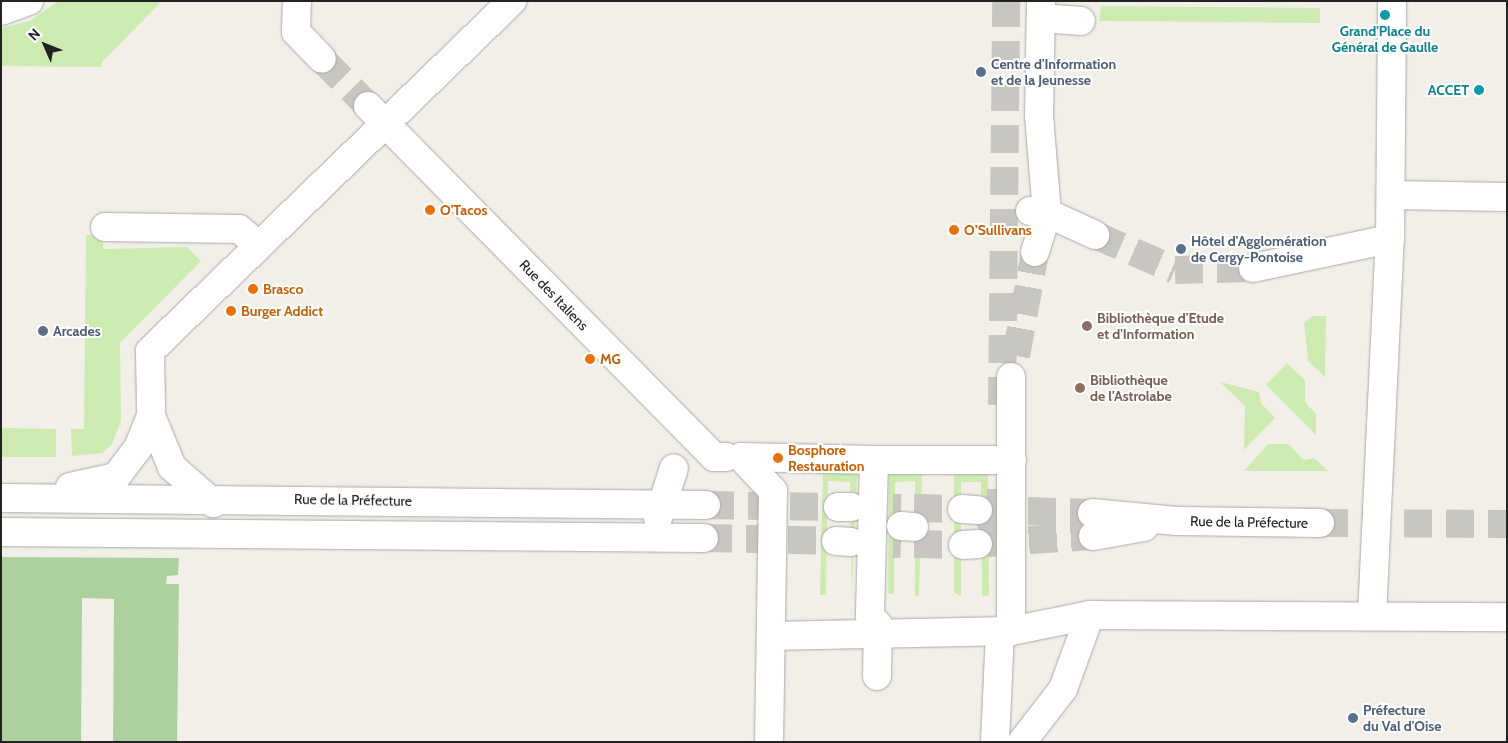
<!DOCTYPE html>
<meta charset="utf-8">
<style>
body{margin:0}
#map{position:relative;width:1508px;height:743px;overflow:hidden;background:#f2efe9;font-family:Cabin,sans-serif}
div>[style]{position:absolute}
.grass>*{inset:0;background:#cdebb0}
.forest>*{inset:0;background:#add19e}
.minor-tunnel>*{height:28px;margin-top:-14px;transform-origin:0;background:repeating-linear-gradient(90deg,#c8c6c1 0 28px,transparent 0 42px)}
.roads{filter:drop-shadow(0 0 1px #a9a9a9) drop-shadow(0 0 1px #a9a9a9)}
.minor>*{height:28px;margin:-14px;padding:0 14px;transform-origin:14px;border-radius:14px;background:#fff}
.dots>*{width:14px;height:14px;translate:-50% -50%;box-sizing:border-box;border:2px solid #fff;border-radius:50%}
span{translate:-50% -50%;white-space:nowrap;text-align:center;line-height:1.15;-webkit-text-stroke:4px #fff;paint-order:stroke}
.culture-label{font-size:14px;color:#0d838f;font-weight:700}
.right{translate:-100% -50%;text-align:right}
.service-label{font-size:14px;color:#4e5e75;font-weight:700}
.left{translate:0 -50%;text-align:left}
.food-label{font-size:14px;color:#c56008;font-weight:700}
.street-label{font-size:14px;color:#222}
.education-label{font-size:14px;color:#785e54;font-weight:700}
.frame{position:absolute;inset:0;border:2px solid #222;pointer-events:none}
.north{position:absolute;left:20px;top:20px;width:50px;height:50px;-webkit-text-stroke:4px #fff;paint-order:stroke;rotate:314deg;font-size:14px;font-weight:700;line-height:20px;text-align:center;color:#222}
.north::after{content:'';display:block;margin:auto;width:18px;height:22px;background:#222;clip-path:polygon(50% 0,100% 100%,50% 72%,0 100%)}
</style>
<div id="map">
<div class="grass">
<i style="clip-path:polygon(58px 1px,162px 1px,102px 62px,102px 67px,1px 66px,1px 28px,30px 21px)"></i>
<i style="clip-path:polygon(1101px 6px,1320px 8px,1320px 23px,1099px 21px)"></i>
<i style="clip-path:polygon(86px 235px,103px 235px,103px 249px,187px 247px,201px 261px,120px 343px,121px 421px,112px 444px,102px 453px,72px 456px,71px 429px,84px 429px)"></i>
<i style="clip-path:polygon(1313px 316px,1326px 316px,1325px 377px,1308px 361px,1304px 322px)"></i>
<i style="clip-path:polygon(1287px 363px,1305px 380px,1305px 402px,1316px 414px,1316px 435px,1266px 385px)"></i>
<i style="clip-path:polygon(1220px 382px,1259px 392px,1261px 403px,1275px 418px,1244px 450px,1245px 406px)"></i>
<i style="clip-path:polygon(1px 428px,56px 429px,56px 457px,1px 457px)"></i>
<i style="clip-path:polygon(1268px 444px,1289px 444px,1303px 460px,1314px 458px,1328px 471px,1244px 471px)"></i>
<i style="clip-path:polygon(823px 469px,857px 470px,852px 595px,850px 482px,828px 481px,826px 595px,820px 595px)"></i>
<i style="clip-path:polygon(889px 470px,922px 470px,919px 596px,915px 596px,915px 481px,895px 482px,894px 595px,888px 593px)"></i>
<i style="clip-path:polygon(954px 470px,988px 471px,989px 596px,982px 596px,981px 482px,961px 482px,961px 596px,954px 593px)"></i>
</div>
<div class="forest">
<i style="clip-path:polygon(1px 557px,179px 558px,178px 575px,167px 576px,166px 584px,179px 584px,177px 742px,113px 742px,114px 599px,82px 598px,81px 742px,1px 742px)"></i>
</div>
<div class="minor-tunnel">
<i style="left:322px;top:59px;width:66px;rotate:45.6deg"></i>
<i style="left:1095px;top:235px;width:87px;rotate:23.6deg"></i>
<i style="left:1175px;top:270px;width:78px;rotate:-1.5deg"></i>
<i style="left:1016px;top:356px;width:106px;rotate:-79.6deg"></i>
<i style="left:1002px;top:405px;width:404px;rotate:-89.4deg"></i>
<i style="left:706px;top:505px;width:132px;rotate:0.9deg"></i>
<i style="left:851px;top:507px;width:50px;rotate:1.1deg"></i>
<i style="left:914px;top:508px;width:48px;rotate:1.2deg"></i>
<i style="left:986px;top:510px;width:106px;rotate:1.6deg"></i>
<i style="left:1320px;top:523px;width:187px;rotate:0.3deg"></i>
<i style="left:978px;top:528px;width:25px;rotate:-27deg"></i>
<i style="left:1000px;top:517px;width:32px;rotate:-88deg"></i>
<i style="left:704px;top:538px;width:132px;rotate:1.3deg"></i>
<i style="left:851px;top:542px;width:50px;rotate:2.3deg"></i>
<i style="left:987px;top:543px;width:106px;rotate:-3.8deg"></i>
<i style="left:914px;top:544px;width:49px;rotate:1.2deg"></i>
</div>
<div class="roads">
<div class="minor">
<i style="left:297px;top:1px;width:31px;rotate:92deg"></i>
<i style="left:296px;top:32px;width:37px;rotate:46deg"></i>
<i style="left:1px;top:11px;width:30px;rotate:-20deg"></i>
<i style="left:1041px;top:18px;width:40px;rotate:4.3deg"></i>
<i style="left:368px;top:106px;width:493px;rotate:45.4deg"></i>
<i style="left:714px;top:457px;width:12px"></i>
<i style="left:1391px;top:195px;width:116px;rotate:1deg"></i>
<i style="left:1030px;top:211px;width:17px;rotate:7deg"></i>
<i style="left:1047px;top:213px;width:53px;rotate:24.6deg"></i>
<i style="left:105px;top:227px;width:134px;rotate:0.9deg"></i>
<i style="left:239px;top:229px;width:26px;rotate:40deg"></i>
<i style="left:1035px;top:252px;width:41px;rotate:-72.9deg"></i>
<i style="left:1047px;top:213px;width:97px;rotate:-94.7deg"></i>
<i style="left:1039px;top:116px;width:115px;rotate:-89deg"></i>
<i style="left:1253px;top:268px;width:140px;rotate:-12deg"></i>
<i style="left:151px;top:408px;width:57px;rotate:-91deg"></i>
<i style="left:150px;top:351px;width:504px;rotate:-44.03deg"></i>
<i style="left:151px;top:416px;width:55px;rotate:67.6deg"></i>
<i style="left:172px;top:467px;width:55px;rotate:41.3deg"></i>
<i style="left:741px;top:457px;width:133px;rotate:1.3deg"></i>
<i style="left:874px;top:460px;width:156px;rotate:91.5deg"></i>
<i style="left:870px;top:616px;width:12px;rotate:48deg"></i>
<i style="left:878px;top:625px;width:51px;rotate:91.1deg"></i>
<i style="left:741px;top:457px;width:47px;rotate:46.7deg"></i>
<i style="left:773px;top:491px;width:251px;rotate:90.9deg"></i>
<i style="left:874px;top:460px;width:138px"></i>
<i style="left:70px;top:487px;width:47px;rotate:-12.3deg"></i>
<i style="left:116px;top:477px;width:36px;rotate:-53deg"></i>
<i style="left:138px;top:448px;width:35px;rotate:-68deg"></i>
<i style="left:1px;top:498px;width:705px;rotate:0.57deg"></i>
<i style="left:838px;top:507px;width:13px"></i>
<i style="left:962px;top:509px;width:16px;rotate:4deg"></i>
<i style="left:1092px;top:513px;width:85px;rotate:5.4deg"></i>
<i style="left:1177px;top:521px;width:143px;rotate:0.8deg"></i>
<i style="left:658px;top:518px;width:52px;rotate:-72.3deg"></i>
<i style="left:901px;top:526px;width:13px;rotate:4deg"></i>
<i style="left:1px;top:532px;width:703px;rotate:0.49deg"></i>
<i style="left:1093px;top:536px;width:52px;rotate:-10deg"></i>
<i style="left:836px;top:541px;width:15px;rotate:4deg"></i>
<i style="left:963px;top:545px;width:15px;rotate:-4deg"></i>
<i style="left:1372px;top:616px;width:377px;rotate:-87.3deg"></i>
<i style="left:1390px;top:239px;width:238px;rotate:-89.5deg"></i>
<i style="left:1011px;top:631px;width:254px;rotate:-90deg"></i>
<i style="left:771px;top:636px;width:240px;rotate:-1.2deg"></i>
<i style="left:1011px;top:631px;width:81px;rotate:-11.4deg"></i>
<i style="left:1090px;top:615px;width:417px;rotate:0.3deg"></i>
<i style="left:995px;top:742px;width:111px;rotate:-87.4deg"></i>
<i style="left:1022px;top:742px;width:67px;rotate:-52.3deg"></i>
<i style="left:1063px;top:689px;width:79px;rotate:-70deg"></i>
</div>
</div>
<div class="dots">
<i style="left:1385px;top:15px;background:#0f9aa8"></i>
<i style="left:981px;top:72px;background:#5c6f8a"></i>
<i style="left:1479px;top:90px;background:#0f9aa8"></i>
<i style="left:430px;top:210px;background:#e8710a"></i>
<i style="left:954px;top:230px;background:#e8710a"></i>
<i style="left:1181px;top:249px;background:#5c6f8a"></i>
<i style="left:253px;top:289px;background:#e8710a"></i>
<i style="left:231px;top:311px;background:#e8710a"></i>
<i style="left:1087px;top:326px;background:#8d6e63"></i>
<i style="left:43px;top:331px;background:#5c6f8a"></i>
<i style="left:590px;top:359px;background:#e8710a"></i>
<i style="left:1080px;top:388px;background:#8d6e63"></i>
<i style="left:778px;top:458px;background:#e8710a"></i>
<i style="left:1353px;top:718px;background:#5c6f8a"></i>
</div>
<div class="culture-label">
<span style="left:1385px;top:39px">Grand'Place du<br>Général de Gaulle</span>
<span class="right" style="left:1469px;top:90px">ACCET</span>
</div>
<div class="service-label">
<span class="left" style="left:991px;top:72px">Centre d'Information<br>et de la Jeunesse</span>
<span class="left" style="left:1191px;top:249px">Hôtel d'Agglomération<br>de Cergy-Pontoise</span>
<span class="left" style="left:53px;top:331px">Arcades</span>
<span class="left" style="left:1363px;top:718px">Préfecture<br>du Val d'Oise</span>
</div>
<div class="food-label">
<span class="left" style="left:440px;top:210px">O'Tacos</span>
<span class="left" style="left:964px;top:230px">O’Sullivans</span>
<span class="left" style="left:263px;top:289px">Brasco</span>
<span class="left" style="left:241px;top:311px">Burger Addict</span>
<span class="left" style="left:600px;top:359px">MG</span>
<span class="left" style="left:788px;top:458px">Bosphore<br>Restauration</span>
</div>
<div class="street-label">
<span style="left:554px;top:295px;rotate:46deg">Rue des Italiens</span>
<span style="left:353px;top:500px;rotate:1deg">Rue de la Préfecture</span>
<span style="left:1249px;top:522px;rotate:1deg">Rue de la Préfecture</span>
</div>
<div class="education-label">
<span class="left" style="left:1097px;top:326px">Bibliothèque d'Etude<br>et d'Information</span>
<span class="left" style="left:1090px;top:388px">Bibliothèque<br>de l'Astrolabe</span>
</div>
<div class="frame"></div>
<div class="north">N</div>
</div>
